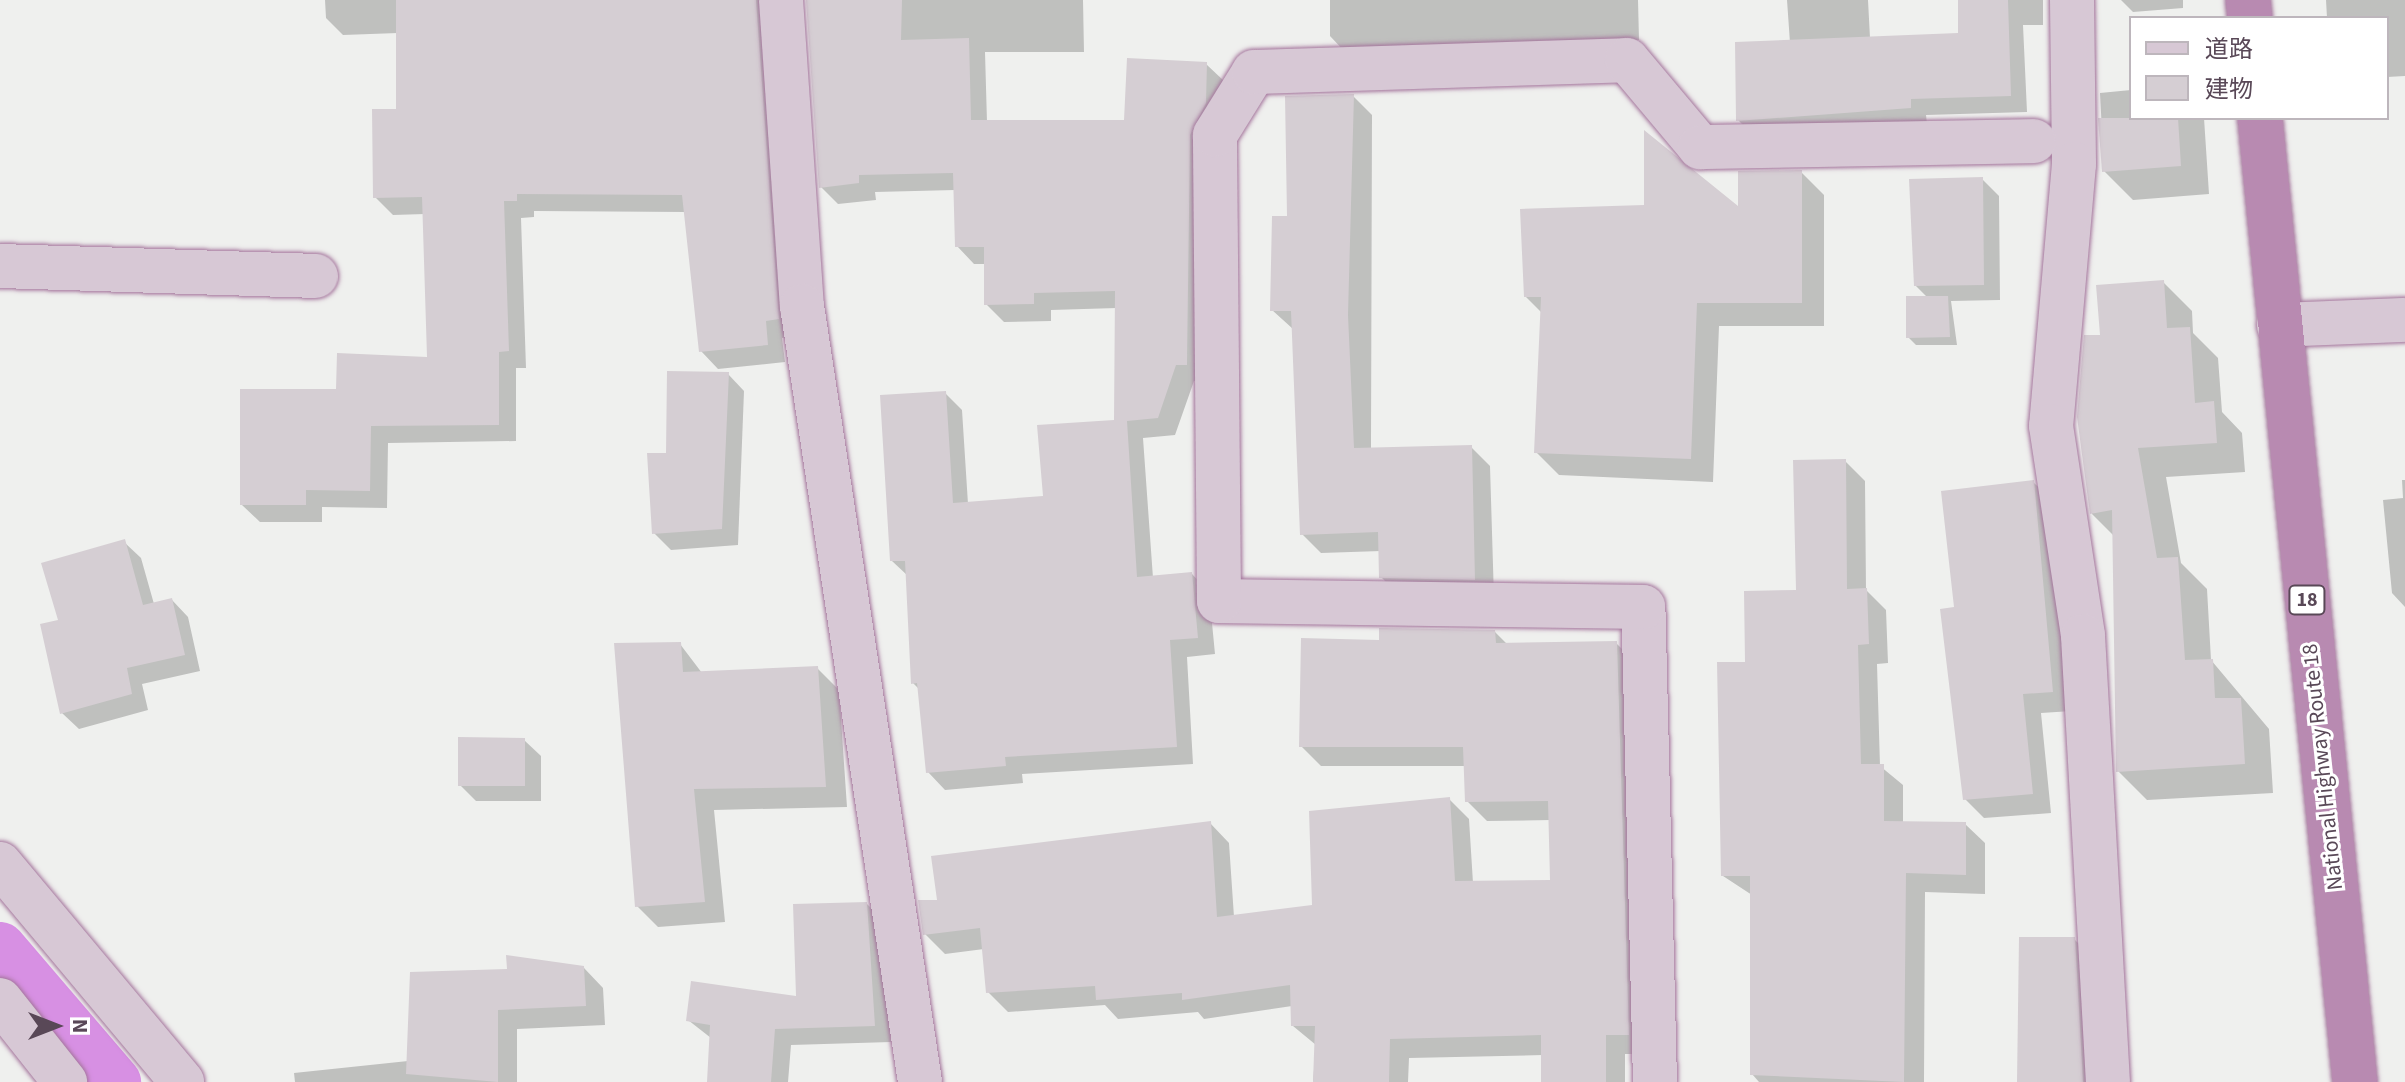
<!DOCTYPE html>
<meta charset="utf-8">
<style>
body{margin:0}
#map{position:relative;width:2405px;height:1082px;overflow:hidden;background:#eff0ee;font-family:"Source Sans 3","Noto Sans JP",sans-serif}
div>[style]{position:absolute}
.shadow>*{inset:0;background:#0003}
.canal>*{height:52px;margin:-26px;padding:0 26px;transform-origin:26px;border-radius:26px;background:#d790e3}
.building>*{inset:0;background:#d5ced3}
.roads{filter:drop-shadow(0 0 2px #a4759c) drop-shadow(0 0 2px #a4759c)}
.minor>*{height:44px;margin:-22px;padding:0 22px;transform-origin:22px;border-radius:22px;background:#d7c8d5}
.highway>*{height:44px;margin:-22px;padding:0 22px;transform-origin:22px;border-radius:22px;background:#b88ab1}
span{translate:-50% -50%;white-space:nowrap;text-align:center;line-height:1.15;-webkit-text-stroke:6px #fff;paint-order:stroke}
.shield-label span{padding:2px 6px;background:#fff;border:2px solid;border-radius:6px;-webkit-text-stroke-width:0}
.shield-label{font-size:20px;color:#594857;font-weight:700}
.street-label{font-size:22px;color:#594857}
.legend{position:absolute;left:2129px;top:16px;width:260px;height:104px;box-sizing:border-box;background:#fff;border:2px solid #bdb6bc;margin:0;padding:10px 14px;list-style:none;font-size:24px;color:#594857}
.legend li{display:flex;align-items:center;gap:16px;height:40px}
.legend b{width:40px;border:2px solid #bdb6bc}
.north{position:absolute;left:16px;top:986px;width:80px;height:80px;-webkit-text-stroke:6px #fff;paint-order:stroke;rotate:90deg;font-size:22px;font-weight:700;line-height:32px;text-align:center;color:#594857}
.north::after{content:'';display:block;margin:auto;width:28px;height:36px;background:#594857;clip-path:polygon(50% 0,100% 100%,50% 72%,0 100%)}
</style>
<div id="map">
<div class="shadow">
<i style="clip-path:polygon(325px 0,783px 0,795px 336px,782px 338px,785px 362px,718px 369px,701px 351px,685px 212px,534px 211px,534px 217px,521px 218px,526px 368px,516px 368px,516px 441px,388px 443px,387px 508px,322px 507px,322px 522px,260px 522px,242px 505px,338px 391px,429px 359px,425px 214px,393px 215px,375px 197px,398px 111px,398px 33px,343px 35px,326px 18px)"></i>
<i style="clip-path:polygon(808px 0,1083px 0,1084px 52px,985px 52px,987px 122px,1126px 122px,1206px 64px,1224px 81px,1204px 381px,1194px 381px,1175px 435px,1143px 438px,1153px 578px,1192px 574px,1209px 592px,1215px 654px,1187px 657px,1193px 764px,1022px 774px,1023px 783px,945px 790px,928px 772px,920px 690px,913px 683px,908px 576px,892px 561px,945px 393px,962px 410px,968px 504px,1045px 498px,1116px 422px,1117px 308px,1051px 310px,1051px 321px,1004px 322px,986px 304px,986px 264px,974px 264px,957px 246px,955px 190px,875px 192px,876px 200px,838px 204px,821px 187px)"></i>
<i style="clip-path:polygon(1330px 0,1638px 0,1639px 40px,1346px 53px,1330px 36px)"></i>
<i style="clip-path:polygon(1787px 0,1868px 0,1870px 38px,1960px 34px,1960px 0,2043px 0,2043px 25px,2023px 25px,2027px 112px,1926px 115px,1927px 124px,1755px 137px,1738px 120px,1790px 43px)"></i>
<i style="clip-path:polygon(2121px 0,2183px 0,2183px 8px,2133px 12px)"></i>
<i style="clip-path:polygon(2326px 0,2405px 0,2405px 76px,2387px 77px,2387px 18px,2327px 18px)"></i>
<i style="clip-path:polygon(2131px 90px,2131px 118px,2204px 118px,2209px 194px,2133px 200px,2104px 171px,2100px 93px)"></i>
<i style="clip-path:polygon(1353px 96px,1372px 115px,1371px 449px,1471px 447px,1490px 466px,1494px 598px,1400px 596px,1381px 577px,1381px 551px,1321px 553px,1302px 534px,1293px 329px,1272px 310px,1289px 218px)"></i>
<i style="clip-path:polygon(1801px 172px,1824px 195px,1824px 326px,1719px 326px,1713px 482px,1559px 475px,1536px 452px,1542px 313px,1525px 296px,1741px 211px)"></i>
<i style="clip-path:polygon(1982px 179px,1999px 196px,2000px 300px,1951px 301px,1957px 345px,1916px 345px,1908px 337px,1928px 298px,1915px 285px)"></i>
<i style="clip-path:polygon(2163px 282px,2192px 311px,2193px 333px,2218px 358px,2222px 412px,2242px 433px,2245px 472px,2166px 477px,2181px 563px,2207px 589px,2211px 660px,2269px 729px,2273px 793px,2147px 800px,2118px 771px,2115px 537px,2092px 514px,2102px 337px)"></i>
<i style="clip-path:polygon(728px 374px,744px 391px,738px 545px,671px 550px,654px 533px,668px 455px)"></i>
<i style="clip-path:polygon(1845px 461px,1865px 481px,1866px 590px,1886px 610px,1888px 663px,1877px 664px,1880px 766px,1903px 785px,1903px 823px,1965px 824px,1985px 843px,1985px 894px,1925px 892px,1924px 1082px,1759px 1082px,1752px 1074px,1752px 895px,1723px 876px,1747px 664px,1798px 592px)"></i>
<i style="clip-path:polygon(2402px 480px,2405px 480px,2405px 607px,2392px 593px,2383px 500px,2403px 498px)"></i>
<i style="clip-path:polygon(2033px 482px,2053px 501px,2072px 711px,2041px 713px,2051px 813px,1984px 818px,1965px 799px,1957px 609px)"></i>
<i style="clip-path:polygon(124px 542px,141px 558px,154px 604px,172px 600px,188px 617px,200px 671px,142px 684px,148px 710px,79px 729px,62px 713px,60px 621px)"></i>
<i style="clip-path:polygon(1495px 632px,1508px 645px,1616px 643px,1636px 663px,1648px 1054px,1625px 1054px,1625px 1082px,1543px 1082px,1543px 1055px,1409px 1058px,1408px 1082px,1313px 1082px,1316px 1045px,1293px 1026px,1292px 1006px,1204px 1019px,1198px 1012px,1118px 1019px,1105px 1005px,1008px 1012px,988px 992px,984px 949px,945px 954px,925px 934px,939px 902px,1210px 823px,1229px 843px,1234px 917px,1314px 907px,1449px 799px,1469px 819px,1473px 883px,1552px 882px,1551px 820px,1487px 821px,1467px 801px,1466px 766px,1321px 766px,1301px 746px,1381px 642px)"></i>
<i style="clip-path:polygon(680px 644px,702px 673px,817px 668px,839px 690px,847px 807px,714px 810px,725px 922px,658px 927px,637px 906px)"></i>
<i style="clip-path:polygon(524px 740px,541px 756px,541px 801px,476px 801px,460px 785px)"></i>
<i style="clip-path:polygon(867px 904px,883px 920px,891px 1042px,791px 1045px,788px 1082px,709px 1082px,711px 1038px,688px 1020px,798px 998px)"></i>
<i style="clip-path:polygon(2074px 939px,2098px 963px,2104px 1082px,2019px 1082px)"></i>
<i style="clip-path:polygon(584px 968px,603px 988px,605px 1025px,517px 1029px,517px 1082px,295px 1082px,294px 1073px,408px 1061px,412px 974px)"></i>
</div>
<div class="canal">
<i style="left:0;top:948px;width:177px;rotate:49.4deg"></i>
</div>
<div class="building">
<i style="clip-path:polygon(396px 0,756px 0,779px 319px,766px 321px,768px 345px,699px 352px,682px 195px,517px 194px,517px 201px,504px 201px,509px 351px,499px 352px,499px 425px,371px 426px,370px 491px,306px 490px,306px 505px,240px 505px,240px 389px,336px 389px,337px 353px,427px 357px,422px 197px,373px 198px,372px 109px,396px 109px)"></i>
<i style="clip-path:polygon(806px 0,902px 0,901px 40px,969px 38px,971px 120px,1124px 120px,1127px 58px,1207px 62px,1206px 103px,1190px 135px,1187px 365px,1176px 365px,1158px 418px,1127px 421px,1137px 577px,1192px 572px,1198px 638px,1170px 640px,1177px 747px,1005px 757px,1006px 766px,926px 773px,917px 683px,911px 684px,905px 561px,890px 561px,880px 395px,946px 391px,953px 503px,1043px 496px,1037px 425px,1114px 420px,1115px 291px,1034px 293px,1034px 304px,984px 305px,984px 247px,955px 247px,953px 173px,859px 175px,859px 183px,819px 188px)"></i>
<i style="clip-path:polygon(1958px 0,2008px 0,2011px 96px,1911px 99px,1911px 108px,1736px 121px,1735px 42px,1958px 33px)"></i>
<i style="clip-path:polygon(1354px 94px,1348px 315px,1354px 448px,1472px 445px,1475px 580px,1379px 578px,1378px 532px,1300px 535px,1291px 311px,1270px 311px,1272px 216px,1287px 216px,1285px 96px)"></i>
<i style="clip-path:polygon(2098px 118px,2178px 118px,2181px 166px,2102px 172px)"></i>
<i style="clip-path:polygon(1644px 130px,1738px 206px,1738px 171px,1802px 170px,1802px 303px,1697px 303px,1691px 459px,1534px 453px,1541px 297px,1524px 297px,1520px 209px,1644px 205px)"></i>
<i style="clip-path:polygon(1983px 177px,1984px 285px,1914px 286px,1909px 179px)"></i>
<i style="clip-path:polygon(2164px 280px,2167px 328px,2190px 327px,2195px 403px,2214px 401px,2217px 443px,2138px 448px,2157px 558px,2178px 557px,2185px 660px,2213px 659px,2215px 698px,2241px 698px,2245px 764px,2116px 772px,2112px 510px,2090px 514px,2077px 417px,2084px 335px,2100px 335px,2096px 285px)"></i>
<i style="clip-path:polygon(1906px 296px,1948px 296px,1950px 337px,1906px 338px)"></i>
<i style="clip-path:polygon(667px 371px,729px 372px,722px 529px,652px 534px,647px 453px,666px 453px)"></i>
<i style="clip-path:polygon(1846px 459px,1847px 589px,1867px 588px,1869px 644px,1858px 645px,1861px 764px,1884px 764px,1884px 821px,1966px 822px,1966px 875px,1906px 873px,1904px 1082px,1750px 1075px,1750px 876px,1721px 876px,1717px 662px,1745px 662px,1744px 591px,1796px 590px,1793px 460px)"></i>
<i style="clip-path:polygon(2034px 480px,2053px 692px,2023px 694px,2033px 794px,1963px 800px,1940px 609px,1954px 607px,1941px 491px)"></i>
<i style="clip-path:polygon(125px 539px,143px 605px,172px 598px,185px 655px,127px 668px,132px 694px,60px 714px,40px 624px,58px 620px,41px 563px)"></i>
<i style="clip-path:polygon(1379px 628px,1495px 630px,1496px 643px,1617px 641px,1629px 1035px,1606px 1035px,1606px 1082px,1541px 1082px,1541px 1035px,1390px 1039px,1389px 1082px,1313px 1082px,1315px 1026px,1291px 1026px,1290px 985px,1182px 1000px,1182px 993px,1096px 1000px,1095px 986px,986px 993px,980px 928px,923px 935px,918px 900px,937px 900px,931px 856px,1211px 821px,1217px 917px,1312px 905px,1309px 811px,1450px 797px,1455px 881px,1550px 880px,1548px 801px,1465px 802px,1463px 747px,1299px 747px,1301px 638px,1379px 640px)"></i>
<i style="clip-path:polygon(681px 642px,683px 672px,818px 666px,826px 787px,694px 789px,705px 902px,635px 907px,614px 643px)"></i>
<i style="clip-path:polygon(458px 737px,525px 738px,525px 786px,458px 786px)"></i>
<i style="clip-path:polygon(867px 902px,875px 1026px,775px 1029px,771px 1082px,707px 1082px,710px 1025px,686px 1021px,691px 981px,796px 996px,793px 904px)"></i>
<i style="clip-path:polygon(2019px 937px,2075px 937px,2083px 1082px,2017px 1082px)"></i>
<i style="clip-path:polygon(506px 955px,584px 966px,586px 1006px,498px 1010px,498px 1082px,406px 1074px,410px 972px,507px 969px)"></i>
</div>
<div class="roads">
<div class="minor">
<i style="left:781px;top:0;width:307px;rotate:86.1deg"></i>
<i style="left:802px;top:306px;width:785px;rotate:81.35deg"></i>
<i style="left:2072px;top:0;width:164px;rotate:89.3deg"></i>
<i style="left:2074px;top:164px;width:263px;rotate:95deg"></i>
<i style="left:2051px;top:426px;width:212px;rotate:81.3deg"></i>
<i style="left:2083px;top:636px;width:447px;rotate:86.8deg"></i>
<i style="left:0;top:266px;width:316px;rotate:1.8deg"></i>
<i style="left:2279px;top:325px;width:126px;rotate:-2.3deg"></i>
<i style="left:0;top:864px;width:284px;rotate:50.1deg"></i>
<i style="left:0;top:1000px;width:105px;rotate:51.6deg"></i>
<i style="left:1655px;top:1082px;width:475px;rotate:-91.4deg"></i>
<i style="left:1643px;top:607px;width:424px;rotate:-179.2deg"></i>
<i style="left:1219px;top:601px;width:466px;rotate:-90.5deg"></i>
<i style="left:1215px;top:135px;width:74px;rotate:-58.2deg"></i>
<i style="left:1254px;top:72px;width:373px;rotate:-1.8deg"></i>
<i style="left:1627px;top:60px;width:114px;rotate:50deg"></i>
<i style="left:1700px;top:147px;width:334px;rotate:-1deg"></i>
</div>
<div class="highway">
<i style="left:2248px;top:0;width:18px;rotate:84deg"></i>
<i style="left:2260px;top:118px;width:969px;rotate:84.37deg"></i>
</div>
</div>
<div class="shield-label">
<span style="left:2307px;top:600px">18</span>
</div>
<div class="street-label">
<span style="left:2323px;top:767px;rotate:-96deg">National Highway Route 18</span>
</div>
<ul class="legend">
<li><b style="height:10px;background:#d7c8d5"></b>道路</li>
<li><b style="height:22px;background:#d5ced3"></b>建物</li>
</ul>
<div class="north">N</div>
</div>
